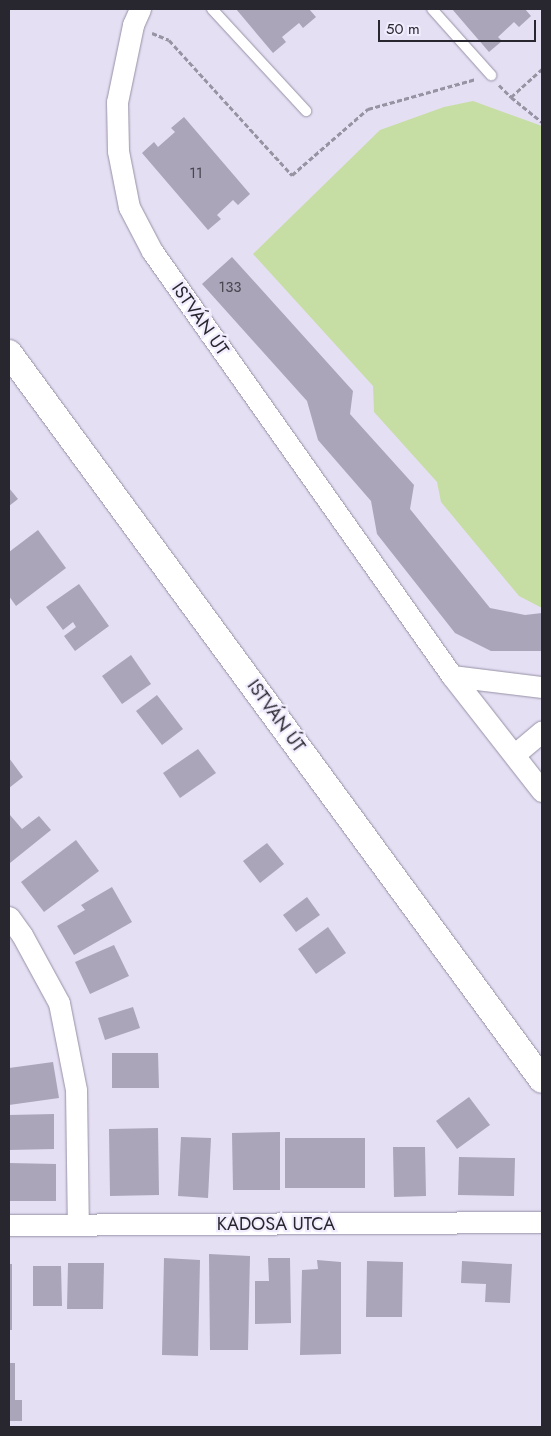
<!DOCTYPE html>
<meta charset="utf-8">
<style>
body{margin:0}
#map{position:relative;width:551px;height:1436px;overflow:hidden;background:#e5dff4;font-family:Jost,sans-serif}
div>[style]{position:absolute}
.green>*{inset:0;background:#c6dea3}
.building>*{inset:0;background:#aba5b9}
.path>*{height:3px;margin-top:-1.5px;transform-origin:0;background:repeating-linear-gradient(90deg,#9793a2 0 5px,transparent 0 7.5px)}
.roads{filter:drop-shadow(0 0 1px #9791a5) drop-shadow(0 0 1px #9791a5)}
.service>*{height:10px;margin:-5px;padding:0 5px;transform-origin:5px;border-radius:5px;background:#fff}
.minor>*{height:21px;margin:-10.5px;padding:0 10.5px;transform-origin:10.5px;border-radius:10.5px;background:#fff}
.tertiary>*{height:26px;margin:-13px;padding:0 13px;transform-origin:13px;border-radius:13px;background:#fff}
span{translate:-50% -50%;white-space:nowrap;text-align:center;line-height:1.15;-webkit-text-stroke:4.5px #f2edfe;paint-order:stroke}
.number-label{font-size:15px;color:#494651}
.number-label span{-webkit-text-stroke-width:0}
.street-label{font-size:18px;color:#28262e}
.frame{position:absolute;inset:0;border:10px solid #28262e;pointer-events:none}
.scale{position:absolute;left:378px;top:20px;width:158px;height:22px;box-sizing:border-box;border:2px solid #28262e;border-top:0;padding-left:6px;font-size:15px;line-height:18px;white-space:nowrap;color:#28262e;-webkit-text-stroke:4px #f2edfe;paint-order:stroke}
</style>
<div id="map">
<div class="green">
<i style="clip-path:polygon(473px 101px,542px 126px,542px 608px,519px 596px,441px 502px,437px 482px,374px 412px,373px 386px,253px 254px,380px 130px,444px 107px)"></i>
</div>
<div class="building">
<i style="clip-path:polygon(236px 9px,309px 9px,316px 17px,303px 28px,299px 23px,282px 37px,286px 42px,273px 53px)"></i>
<i style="clip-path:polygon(452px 9px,525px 9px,531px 16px,519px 27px,514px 22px,498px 37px,502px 41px,489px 52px)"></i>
<i style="clip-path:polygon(184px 117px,250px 194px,238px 205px,233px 200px,217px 215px,221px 219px,208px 230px,142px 153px,154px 142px,158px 147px,175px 132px,171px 128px)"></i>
<i style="clip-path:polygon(232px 257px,353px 391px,350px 414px,414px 485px,410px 509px,490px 608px,525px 615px,542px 613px,542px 651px,491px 651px,455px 633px,377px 534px,371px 501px,318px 440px,307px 401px,202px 284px)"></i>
<i style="clip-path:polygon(9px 488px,18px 499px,9px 506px)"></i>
<i style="clip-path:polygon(38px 530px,66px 568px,16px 606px,9px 596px,9px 552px)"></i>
<i style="clip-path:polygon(79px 584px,109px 626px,75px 651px,64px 636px,76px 627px,73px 622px,63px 630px,46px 607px)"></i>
<i style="clip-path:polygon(131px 655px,151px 684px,122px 704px,102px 676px)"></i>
<i style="clip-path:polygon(157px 695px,183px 729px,162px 745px,136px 711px)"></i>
<i style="clip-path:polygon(198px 749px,216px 773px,180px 798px,163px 773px)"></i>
<i style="clip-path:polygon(9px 758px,23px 777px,9px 788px)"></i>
<i style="clip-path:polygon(10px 815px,22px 829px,39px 816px,51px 830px,10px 863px)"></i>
<i style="clip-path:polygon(76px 840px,99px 871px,44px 912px,21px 882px)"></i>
<i style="clip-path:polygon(267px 843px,284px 864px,260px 883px,243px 861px)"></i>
<i style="clip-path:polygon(112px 887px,132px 922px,74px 955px,57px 926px,85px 910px,81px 905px)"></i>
<i style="clip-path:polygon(307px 897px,320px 915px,296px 932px,283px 915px)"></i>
<i style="clip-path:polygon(328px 927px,346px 953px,316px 974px,298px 949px)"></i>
<i style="clip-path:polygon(114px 945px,129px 976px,90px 994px,75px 962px)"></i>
<i style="clip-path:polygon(133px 1007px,140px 1028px,105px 1040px,98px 1018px)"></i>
<i style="clip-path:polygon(112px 1053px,158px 1053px,159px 1088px,112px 1088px)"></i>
<i style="clip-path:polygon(53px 1062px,59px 1098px,9px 1105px,9px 1068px)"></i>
<i style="clip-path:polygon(469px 1097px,490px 1125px,457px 1149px,436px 1121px)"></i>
<i style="clip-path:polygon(54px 1114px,54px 1149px,9px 1150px,9px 1115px)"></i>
<i style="clip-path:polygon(158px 1128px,159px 1195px,110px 1196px,109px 1129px)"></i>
<i style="clip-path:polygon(280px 1132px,280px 1190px,233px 1190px,232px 1133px)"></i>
<i style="clip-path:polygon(181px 1137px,211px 1138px,208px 1198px,178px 1196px)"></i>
<i style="clip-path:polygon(285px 1138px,365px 1138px,365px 1188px,285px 1188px)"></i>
<i style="clip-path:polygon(393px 1147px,425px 1147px,426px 1196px,394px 1197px)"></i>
<i style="clip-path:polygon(459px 1157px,515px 1158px,514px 1196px,458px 1195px)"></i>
<i style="clip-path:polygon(9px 1163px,56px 1164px,56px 1201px,9px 1201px)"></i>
<i style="clip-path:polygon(209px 1254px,250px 1256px,248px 1350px,210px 1350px)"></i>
<i style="clip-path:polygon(164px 1258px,200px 1260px,198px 1356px,162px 1355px)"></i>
<i style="clip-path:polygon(268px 1258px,290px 1258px,291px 1323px,255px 1324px,255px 1281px,269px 1281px)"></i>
<i style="clip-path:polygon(317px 1260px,341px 1262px,341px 1354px,300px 1355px,302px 1270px,318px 1269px)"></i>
<i style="clip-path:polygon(367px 1261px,403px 1262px,402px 1317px,366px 1317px)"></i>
<i style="clip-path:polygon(462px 1261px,512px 1264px,510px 1303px,485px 1302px,486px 1284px,461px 1283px)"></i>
<i style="clip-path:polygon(68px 1263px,104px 1263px,103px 1309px,67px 1309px)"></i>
<i style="clip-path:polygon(9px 1264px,12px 1264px,12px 1330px,9px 1330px)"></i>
<i style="clip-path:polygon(33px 1266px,61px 1266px,62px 1306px,33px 1306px)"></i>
<i style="clip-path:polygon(9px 1363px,15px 1363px,15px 1400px,22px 1400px,22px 1421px,9px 1421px)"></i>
</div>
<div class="path">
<i style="left:152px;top:33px;width:18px;rotate:22deg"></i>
<i style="left:169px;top:40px;width:183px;rotate:47.7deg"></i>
<i style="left:292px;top:175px;width:101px;rotate:-41deg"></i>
<i style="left:368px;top:109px;width:112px;rotate:-15.5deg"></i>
<i style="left:499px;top:85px;width:17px;rotate:45deg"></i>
<i style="left:511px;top:97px;width:42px;rotate:-42.1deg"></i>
<i style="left:511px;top:97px;width:40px;rotate:39deg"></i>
</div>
<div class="roads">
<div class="service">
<i style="left:212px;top:9px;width:139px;rotate:47.3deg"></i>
<i style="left:432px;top:9px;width:89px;rotate:48.2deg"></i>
</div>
<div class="minor">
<i style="left:140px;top:9px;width:17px;rotate:114deg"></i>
<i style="left:133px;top:25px;width:79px;rotate:101.7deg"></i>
<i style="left:117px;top:102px;width:49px;rotate:88.8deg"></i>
<i style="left:118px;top:151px;width:57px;rotate:78.9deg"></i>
<i style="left:129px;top:207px;width:50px;rotate:62.4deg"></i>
<i style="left:152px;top:251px;width:520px;rotate:54.78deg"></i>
<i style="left:452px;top:676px;width:146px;rotate:52deg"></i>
<i style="left:452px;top:676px;width:91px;rotate:7deg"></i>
<i style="left:515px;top:754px;width:35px;rotate:-40deg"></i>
<i style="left:9px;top:917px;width:22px;rotate:54deg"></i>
<i style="left:22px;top:935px;width:77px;rotate:61.4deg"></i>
<i style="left:59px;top:1003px;width:89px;rotate:78.9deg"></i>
<i style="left:76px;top:1090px;width:135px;rotate:89.2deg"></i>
<i style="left:9px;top:1225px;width:533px;rotate:-0.32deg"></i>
</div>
<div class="tertiary">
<i style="left:9px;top:353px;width:901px;rotate:53.75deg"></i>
</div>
</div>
<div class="number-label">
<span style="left:196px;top:174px">11</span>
<span style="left:230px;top:288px">133</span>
</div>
<div class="street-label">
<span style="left:200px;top:319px;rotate:55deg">ISTVÁN ÚT</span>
<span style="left:276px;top:716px;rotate:54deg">ISTVÁN ÚT</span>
<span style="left:276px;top:1224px">KADOSA UTCA</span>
</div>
<div class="frame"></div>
<div class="scale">50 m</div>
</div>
